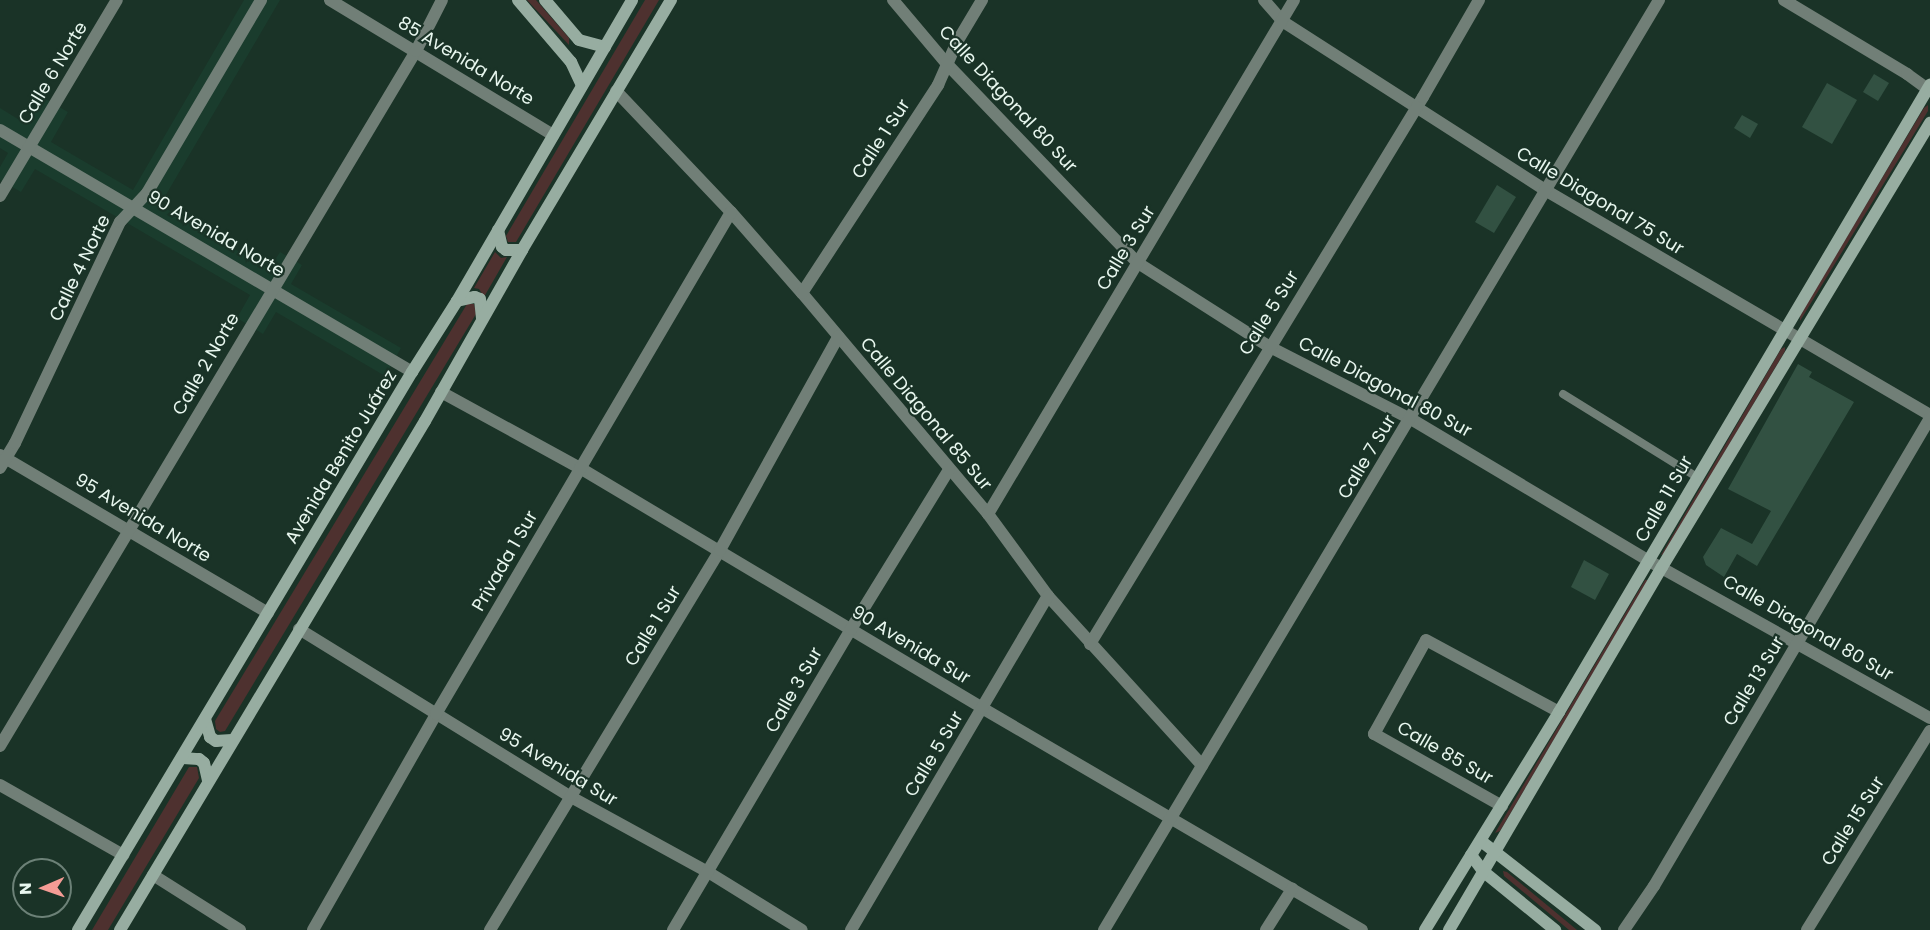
<!DOCTYPE html>
<meta charset="utf-8">
<style>
body{margin:0}
#map{position:relative;width:1930px;height:930px;overflow:hidden;background:#1a3327;font-family:Poppins,sans-serif}
div>[style]{position:absolute}
.built>*{inset:0;background:#1a3c2d}
.green>*{inset:0;background:#4e312f}
.building>*{inset:0;background:#325142}
.service>*{height:8px;margin:-4px;padding:0 4px;transform-origin:4px;border-radius:4px;background:#717f77}
.minor>*{height:12px;margin:-6px;padding:0 6px;transform-origin:6px;border-radius:6px;background:#717f77}
.secondary>*{height:12px;margin:-6px;padding:0 6px;transform-origin:6px;border-radius:6px;background:#97ada1}
span{translate:-50% -50%;white-space:nowrap;text-align:center;line-height:1.15;-webkit-text-stroke:4.5px #1a3327;paint-order:stroke}
.street-label{font-size:18px;color:#e8f7ef}
.north{position:absolute;left:12px;top:858px;width:60px;height:60px;box-sizing:border-box;background:#1a3327;border:2px solid #6c8177;border-radius:50%;rotate:268deg;font-size:16px;font-weight:700;line-height:24px;text-align:center;color:#e8f7ef}
.north::after{content:'';display:block;margin:auto;width:21px;height:27px;background:#f59c95;clip-path:polygon(50% 0,100% 100%,50% 72%,0 100%)}
</style>
<div id="map">
<div class="built">
<i style="clip-path:polygon(244px 0,280px 0,160px 205px,269px 269px,280px 252px,302px 265px,291px 284px,401px 348px,385px 376px,276px 312px,263px 334px,237px 318px,250px 295px,35px 169px,21px 192px,0 180px,0 167px,8px 153px,0 148px,0 108px,26px 124px,42px 97px,68px 112px,51px 142px,133px 190px)"></i>
</div>
<div class="green">
<i style="clip-path:polygon(527px 0,536px 0,569px 38px,569px 45px)"></i>
<i style="clip-path:polygon(645px 0,659px 0,516px 242px,508px 242px,506px 236px)"></i>
<i style="clip-path:polygon(1928px 105px,1928px 111px,1800px 321px,1800px 315px,1924px 108px)"></i>
<i style="clip-path:polygon(495px 252px,501px 258px,507px 257px,484px 297px,479px 289px,474px 288px)"></i>
<i style="clip-path:polygon(467px 304px,474px 304px,476px 314px,225px 731px,220px 732px,216px 729px,215px 721px)"></i>
<i style="clip-path:polygon(1785px 347px,1785px 351px,1664px 554px,1661px 555px,1781px 349px)"></i>
<i style="clip-path:polygon(1645px 580px,1648px 580px,1500px 831px,1495px 833px)"></i>
<i style="clip-path:polygon(189px 767px,197px 767px,199px 778px,108px 930px,92px 930px)"></i>
<i style="clip-path:polygon(1503px 871px,1507px 872px,1577px 930px,1569px 930px,1504px 876px)"></i>
</div>
<div class="building">
<i style="clip-path:polygon(1874px 74px,1889px 83px,1878px 101px,1863px 92px)"></i>
<i style="clip-path:polygon(1827px 83px,1857px 100px,1832px 144px,1802px 127px)"></i>
<i style="clip-path:polygon(1742px 115px,1758px 124px,1750px 138px,1734px 128px)"></i>
<i style="clip-path:polygon(1497px 185px,1516px 197px,1494px 233px,1475px 222px)"></i>
<i style="clip-path:polygon(1798px 364px,1812px 372px,1809px 377px,1854px 402px,1757px 566px,1737px 554px,1724px 577px,1706px 565px,1703px 557px,1721px 528px,1752px 544px,1771px 511px,1728px 489px)"></i>
<i style="clip-path:polygon(1584px 560px,1609px 574px,1595px 600px,1571px 587px)"></i>
</div>
<div class="service">
<i style="left:1563px;top:394px;width:158px;rotate:31.8deg"></i>
</div>
<div class="minor">
<i style="left:330px;top:0;width:261px;rotate:31.2deg"></i>
<i style="left:893px;top:0;width:82px;rotate:49.9deg"></i>
<i style="left:946px;top:63px;width:277px;rotate:46.2deg"></i>
<i style="left:1138px;top:263px;width:156px;rotate:32.5deg"></i>
<i style="left:1270px;top:347px;width:158px;rotate:27.1deg"></i>
<i style="left:1411px;top:419px;width:277px;rotate:30.8deg"></i>
<i style="left:1649px;top:561px;width:322px;rotate:29.2deg"></i>
<i style="left:1264px;top:0;width:28px;rotate:49deg"></i>
<i style="left:1282px;top:21px;width:313px;rotate:32.7deg"></i>
<i style="left:1545px;top:190px;width:446px;rotate:30.3deg"></i>
<i style="left:1784px;top:0;width:144px;rotate:31deg"></i>
<i style="left:1907px;top:74px;width:29px;rotate:36deg"></i>
<i style="left:616px;top:91px;width:167px;rotate:46.5deg"></i>
<i style="left:731px;top:212px;width:108px;rotate:48.8deg"></i>
<i style="left:802px;top:293px;width:289px;rotate:49.9deg"></i>
<i style="left:988px;top:514px;width:102px;rotate:53.8deg"></i>
<i style="left:1048px;top:596px;width:229px;rotate:47.7deg"></i>
<i style="left:0;top:130px;width:478px;rotate:30.4deg"></i>
<i style="left:0;top:196px;width:228px;rotate:-59.2deg"></i>
<i style="left:802px;top:293px;width:249px;rotate:-56.8deg"></i>
<i style="left:938px;top:85px;width:47px;rotate:-66.2deg"></i>
<i style="left:957px;top:42px;width:49px;rotate:-59.2deg"></i>
<i style="left:441px;top:392px;width:158px;rotate:28.7deg"></i>
<i style="left:580px;top:468px;width:468px;rotate:30.8deg"></i>
<i style="left:982px;top:708px;width:440px;rotate:30.3deg"></i>
<i style="left:0;top:455px;width:311px;rotate:30.5deg"></i>
<i style="left:0;top:468px;width:29px;rotate:-59deg"></i>
<i style="left:15px;top:443px;width:245px;rotate:-64.6deg"></i>
<i style="left:120px;top:222px;width:40px;rotate:-47deg"></i>
<i style="left:147px;top:193px;width:224px;rotate:-59.4deg"></i>
<i style="left:988px;top:514px;width:598px;rotate:-59.23deg"></i>
<i style="left:299px;top:629px;width:320px;rotate:31.7deg"></i>
<i style="left:571px;top:797px;width:156px;rotate:28.7deg"></i>
<i style="left:708px;top:872px;width:110px;rotate:31.7deg"></i>
<i style="left:1090px;top:644px;width:640px;rotate:-58.67deg"></i>
<i style="left:1423px;top:97px;width:112px;rotate:-60deg"></i>
<i style="left:0;top:746px;width:810px;rotate:-59.1deg"></i>
<i style="left:416px;top:51px;width:57px;rotate:-63deg"></i>
<i style="left:0;top:785px;width:142px;rotate:29.6deg"></i>
<i style="left:1502px;top:806px;width:147px;rotate:-150.6deg"></i>
<i style="left:1374px;top:734px;width:107px;rotate:-61deg"></i>
<i style="left:1426px;top:640px;width:151px;rotate:28.4deg"></i>
<i style="left:153px;top:875px;width:103px;rotate:32.3deg"></i>
<i style="left:313px;top:930px;width:249px;rotate:-60.3deg"></i>
<i style="left:436px;top:714px;width:582px;rotate:-59.56deg"></i>
<i style="left:490px;top:930px;width:444px;rotate:-58.8deg"></i>
<i style="left:720px;top:550px;width:244px;rotate:-61deg"></i>
<i style="left:673px;top:930px;width:350px;rotate:-59.4deg"></i>
<i style="left:851px;top:629px;width:187px;rotate:-58.4deg"></i>
<i style="left:851px;top:930px;width:388px;rotate:-59.5deg"></i>
<i style="left:1104px;top:930px;width:1083px;rotate:-59.17deg"></i>
<i style="left:1266px;top:930px;width:49px;rotate:-57.6deg"></i>
<i style="left:1624px;top:930px;width:53px;rotate:-55.7deg"></i>
<i style="left:1654px;top:886px;width:543px;rotate:-59.47deg"></i>
<i style="left:1807px;top:930px;width:234px;rotate:-58.3deg"></i>
</div>
<div class="secondary">
<i style="left:518px;top:0;width:82px;rotate:49.5deg"></i>
<i style="left:571px;top:62px;width:26px;rotate:65deg"></i>
<i style="left:545px;top:0;width:52px;rotate:49.6deg"></i>
<i style="left:579px;top:40px;width:27px;rotate:15deg"></i>
<i style="left:498px;top:230px;width:17px;rotate:77deg"></i>
<i style="left:502px;top:247px;width:5px;rotate:37deg"></i>
<i style="left:506px;top:250px;width:16px"></i>
<i style="left:457px;top:301px;width:18px;rotate:-13deg"></i>
<i style="left:475px;top:297px;width:5px;rotate:22deg"></i>
<i style="left:480px;top:299px;width:20px;rotate:84deg"></i>
<i style="left:205px;top:719px;width:19px;rotate:74deg"></i>
<i style="left:210px;top:737px;width:7px;rotate:34deg"></i>
<i style="left:216px;top:741px;width:16px;rotate:-4deg"></i>
<i style="left:183px;top:758px;width:16px;rotate:4deg"></i>
<i style="left:199px;top:759px;width:6px;rotate:39deg"></i>
<i style="left:204px;top:763px;width:18px;rotate:77deg"></i>
<i style="left:1481px;top:841px;width:145px;rotate:38deg"></i>
<i style="left:1471px;top:855px;width:21px;rotate:53deg"></i>
<i style="left:1484px;top:872px;width:92px;rotate:39.2deg"></i>
<i style="left:78px;top:930px;width:650px;rotate:-59.1deg"></i>
<i style="left:412px;top:372px;width:84px;rotate:-57.6deg"></i>
<i style="left:457px;top:301px;width:348px;rotate:-59.8deg"></i>
<i style="left:120px;top:930px;width:593px;rotate:-59.07deg"></i>
<i style="left:425px;top:421px;width:197px;rotate:-60.4deg"></i>
<i style="left:522px;top:250px;width:291px;rotate:-59.2deg"></i>
<i style="left:1425px;top:930px;width:256px;rotate:-58.4deg"></i>
<i style="left:1559px;top:712px;width:729px;rotate:-59.39deg"></i>
<i style="left:1449px;top:930px;width:421px;rotate:-59.6deg"></i>
<i style="left:1662px;top:567px;width:519px;rotate:-58.88deg"></i>
</div>
<div class="street-label">
<span style="left:466px;top:61px;rotate:31deg">85 Avenida Norte</span>
<span style="left:53px;top:73px;rotate:-59deg">Calle 6 Norte</span>
<span style="left:1008px;top:99px;rotate:47deg">Calle Diagonal 80 Sur</span>
<span style="left:881px;top:139px;rotate:-57deg">Calle 1 Sur</span>
<span style="left:1600px;top:201px;rotate:31deg">Calle Diagonal 75 Sur</span>
<span style="left:216px;top:234px;rotate:30deg">90 Avenida Norte</span>
<span style="left:1126px;top:248px;rotate:-59deg">Calle 3 Sur</span>
<span style="left:80px;top:268px;rotate:-64deg">Calle 4 Norte</span>
<span style="left:1269px;top:313px;rotate:-58deg">Calle 5 Sur</span>
<span style="left:206px;top:364px;rotate:-60deg">Calle 2 Norte</span>
<span style="left:1385px;top:387px;rotate:28deg">Calle Diagonal 80 Sur</span>
<span style="left:926px;top:414px;rotate:50deg">Calle Diagonal 85 Sur</span>
<span style="left:341px;top:457px;rotate:-59deg">Avenida Benito Juárez</span>
<span style="left:1367px;top:457px;rotate:-59deg">Calle 7 Sur</span>
<span style="left:1664px;top:499px;rotate:-60deg">Calle 11 Sur</span>
<span style="left:143px;top:518px;rotate:31deg">95 Avenida Norte</span>
<span style="left:505px;top:561px;rotate:-60deg">Privada 1 Sur</span>
<span style="left:653px;top:626px;rotate:-59deg">Calle 1 Sur</span>
<span style="left:1808px;top:628px;rotate:30deg">Calle Diagonal 80 Sur</span>
<span style="left:911px;top:645px;rotate:31deg">90 Avenida Sur</span>
<span style="left:1754px;top:681px;rotate:-59deg">Calle 13 Sur</span>
<span style="left:794px;top:690px;rotate:-60deg">Calle 3 Sur</span>
<span style="left:1445px;top:753px;rotate:30deg">Calle 85 Sur</span>
<span style="left:934px;top:754px;rotate:-59deg">Calle 5 Sur</span>
<span style="left:558px;top:767px;rotate:31deg">95 Avenida Sur</span>
<span style="left:1853px;top:821px;rotate:-58deg">Calle 15 Sur</span>
</div>
<div class="north">N</div>
</div>
